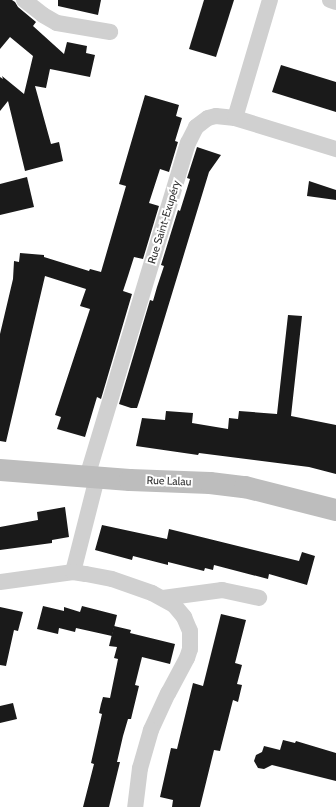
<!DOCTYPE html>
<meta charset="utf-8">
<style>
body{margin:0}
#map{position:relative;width:336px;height:807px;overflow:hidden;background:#fff;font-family:Cabin,sans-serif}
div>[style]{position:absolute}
.building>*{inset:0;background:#1a1a1a}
.street>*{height:16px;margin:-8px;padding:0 8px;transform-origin:8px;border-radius:8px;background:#d0d0d0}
.secondary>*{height:22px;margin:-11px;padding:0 11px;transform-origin:11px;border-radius:11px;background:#bdbdbd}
span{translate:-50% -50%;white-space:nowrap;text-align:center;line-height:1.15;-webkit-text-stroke:4px #fff;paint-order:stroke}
.street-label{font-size:11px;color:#333}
</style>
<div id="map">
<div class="building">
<i style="clip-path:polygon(0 0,12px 0,15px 2px,18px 7px,36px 22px,33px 26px,64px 54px,67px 42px,87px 46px,86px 53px,95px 55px,90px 77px,50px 69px,46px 88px,35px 86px,51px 144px,59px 142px,63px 161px,25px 171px,8px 101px,0 111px,0 77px,3px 79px,2px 76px,24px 94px,33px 56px,10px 37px,0 49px)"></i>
<i style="clip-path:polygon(58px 0,101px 0,98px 15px,58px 6px)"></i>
<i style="clip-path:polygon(204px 0,234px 0,216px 57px,189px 49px)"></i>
<i style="clip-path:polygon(281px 65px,336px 82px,336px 112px,272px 92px)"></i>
<i style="clip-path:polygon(145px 95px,179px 105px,176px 116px,182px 118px,175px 141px,178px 142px,169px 172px,160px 169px,149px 203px,159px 206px,143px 259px,134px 257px,128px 276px,123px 291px,132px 294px,101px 399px,97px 397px,85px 437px,57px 429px,61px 417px,55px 415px,90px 309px,80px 306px,86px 289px,45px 276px,6px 442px,0 441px,0 334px,13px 279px,14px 261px,19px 262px,20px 253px,44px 255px,44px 257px,89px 271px,90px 269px,101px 272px,126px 186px,119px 184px)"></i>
<i style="clip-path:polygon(197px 147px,221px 155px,209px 172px,140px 399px,137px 408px,131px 408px,119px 404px,150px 300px,153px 301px,157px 287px,164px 266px,161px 265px,178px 210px,180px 211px,190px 179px,187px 178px)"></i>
<i style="clip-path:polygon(27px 177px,34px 207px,0 215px,0 184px)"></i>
<i style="clip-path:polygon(309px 181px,336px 190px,336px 200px,307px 196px)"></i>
<i style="clip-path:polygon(288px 315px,302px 316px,291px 416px,336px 425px,336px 474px,309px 467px,199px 453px,198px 455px,136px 446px,142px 418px,165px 420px,166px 411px,193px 413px,192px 423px,228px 429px,229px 418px,238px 419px,239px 411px,277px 414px)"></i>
<i style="clip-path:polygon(65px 507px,69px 537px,52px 540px,52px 543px,0 550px,0 527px,38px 520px,37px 512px)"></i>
<i style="clip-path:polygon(102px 525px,167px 539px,169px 529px,299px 561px,302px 552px,315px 556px,307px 585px,269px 574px,268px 579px,214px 565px,213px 570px,205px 568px,204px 571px,168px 562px,168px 565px,133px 556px,132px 560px,95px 550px)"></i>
<i style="clip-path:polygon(43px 606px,64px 611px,64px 607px,80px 612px,82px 606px,117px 615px,112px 636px,76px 628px,75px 632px,59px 628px,58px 634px,37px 629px)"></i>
<i style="clip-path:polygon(0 607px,23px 612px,18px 631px,14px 630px,6px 666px,0 665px)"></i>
<i style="clip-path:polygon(221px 614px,246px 620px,235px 663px,242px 665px,237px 684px,242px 685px,238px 702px,233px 700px,220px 751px,214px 750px,200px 807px,172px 807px,173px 800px,160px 797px,171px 748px,177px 749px,193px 683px,203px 686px)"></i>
<i style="clip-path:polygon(114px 626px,131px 630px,130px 633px,175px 644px,170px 664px,142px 657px,135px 685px,139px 686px,131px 719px,128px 719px,123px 736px,117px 762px,120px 762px,109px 807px,83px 807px,94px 764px,91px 763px,102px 714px,99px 713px,101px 704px,103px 697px,110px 698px,118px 659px,114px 658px,117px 647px,109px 646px)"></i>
<i style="clip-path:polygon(13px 703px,17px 719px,0 723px,0 706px)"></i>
<i style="clip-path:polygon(283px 740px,295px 743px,296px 741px,336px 753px,336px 781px,272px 765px,264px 769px,258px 768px,254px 761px,256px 755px,262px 752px,264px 746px,280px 750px)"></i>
</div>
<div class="street">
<i style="left:24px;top:0;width:24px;rotate:38deg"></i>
<i style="left:43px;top:15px;width:16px;rotate:30deg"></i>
<i style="left:57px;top:23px;width:54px;rotate:9.6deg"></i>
<i style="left:330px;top:0;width:6px;rotate:18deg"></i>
<i style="left:235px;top:118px;width:106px;rotate:17.1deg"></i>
<i style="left:87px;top:477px;width:349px;rotate:-73.2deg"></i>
<i style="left:188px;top:143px;width:18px;rotate:-63deg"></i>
<i style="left:196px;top:127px;width:15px;rotate:-37deg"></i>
<i style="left:208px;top:118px;width:8px;rotate:-14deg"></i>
<i style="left:216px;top:116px;width:19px;rotate:6deg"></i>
<i style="left:235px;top:118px;width:123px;rotate:-73.5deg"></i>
<i style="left:73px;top:572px;width:97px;rotate:-75.7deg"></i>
<i style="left:0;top:582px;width:74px;rotate:-7.8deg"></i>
<i style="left:73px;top:572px;width:13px;rotate:9deg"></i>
<i style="left:86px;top:574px;width:26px;rotate:11deg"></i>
<i style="left:112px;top:579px;width:42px;rotate:19.3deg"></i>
<i style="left:152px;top:593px;width:25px;rotate:29deg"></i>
<i style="left:174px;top:605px;width:16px;rotate:50deg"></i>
<i style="left:184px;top:617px;width:15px;rotate:67deg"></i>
<i style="left:190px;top:631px;width:18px;rotate:90deg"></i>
<i style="left:190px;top:649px;width:9px;rotate:108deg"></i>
<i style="left:187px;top:658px;width:40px;rotate:118deg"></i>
<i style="left:168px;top:693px;width:41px;rotate:114.7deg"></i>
<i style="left:151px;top:730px;width:40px;rotate:106deg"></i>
<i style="left:140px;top:768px;width:39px;rotate:97deg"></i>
<i style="left:163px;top:598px;width:60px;rotate:-7.7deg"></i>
<i style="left:222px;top:590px;width:38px;rotate:12deg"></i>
</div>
<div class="secondary">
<i style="left:0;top:470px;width:130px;rotate:4.4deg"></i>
<i style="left:130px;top:480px;width:80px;rotate:2.1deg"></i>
<i style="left:210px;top:483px;width:35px;rotate:7deg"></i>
<i style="left:245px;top:487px;width:94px;rotate:14.2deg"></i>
</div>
<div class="street-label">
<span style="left:164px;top:222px;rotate:-73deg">Rue Saint-Exupéry</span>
<span style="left:169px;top:481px;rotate:2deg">Rue Lalau</span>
</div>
</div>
